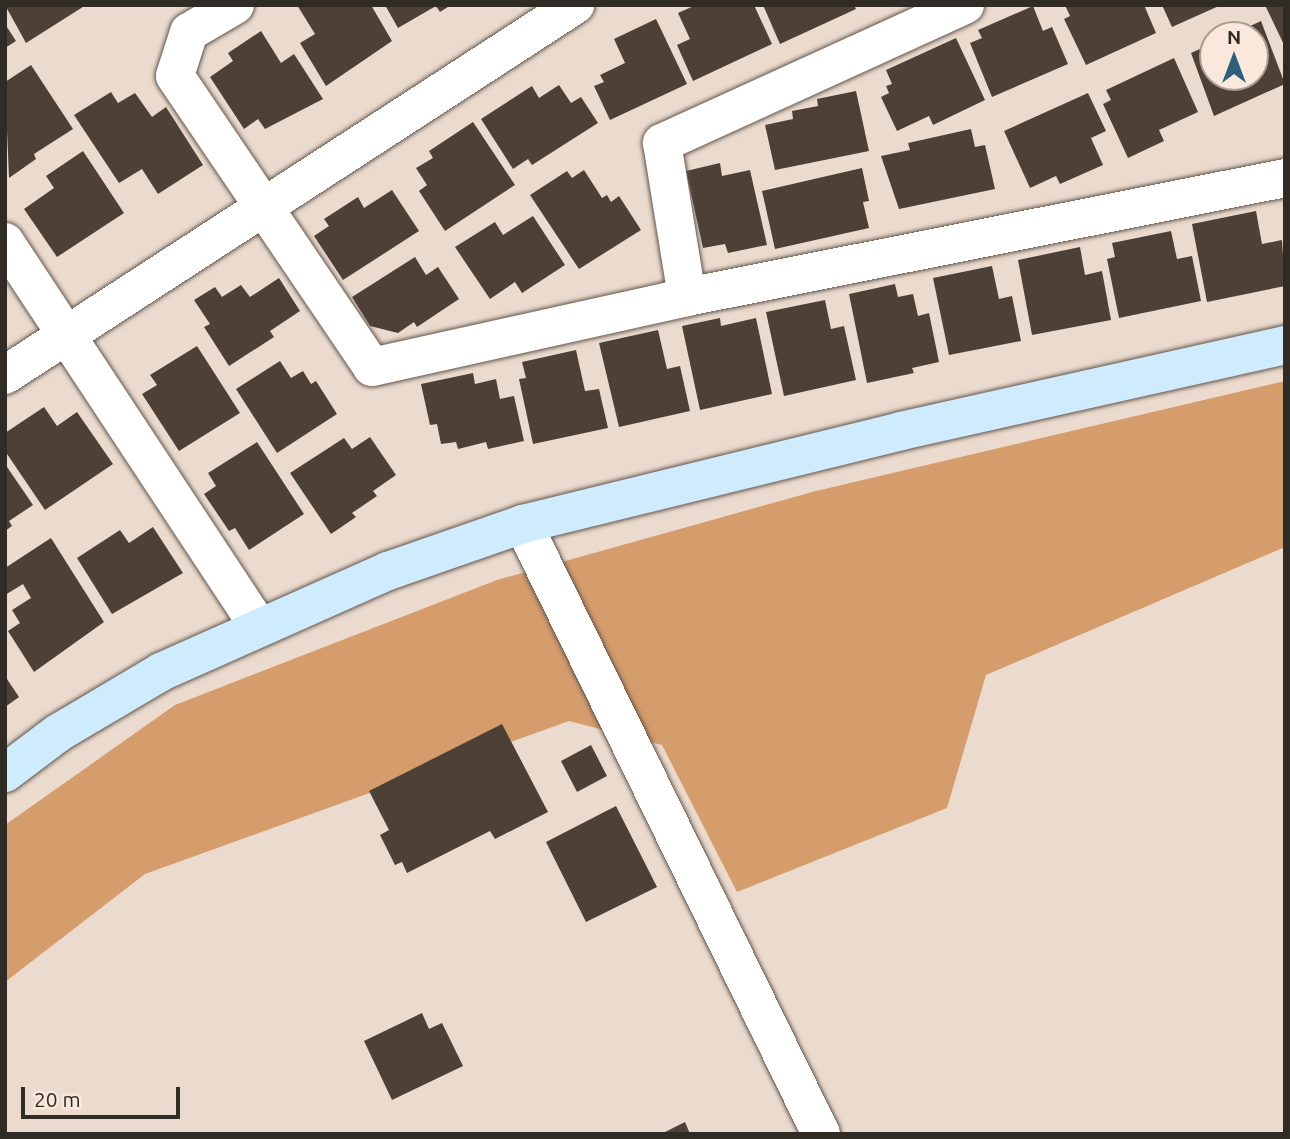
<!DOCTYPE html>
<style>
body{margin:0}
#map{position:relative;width:1290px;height:1139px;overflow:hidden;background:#ebdbce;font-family:Ubuntu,sans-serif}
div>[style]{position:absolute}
.forest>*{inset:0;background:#d59c6c}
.building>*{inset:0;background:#4d4036}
.roads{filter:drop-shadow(0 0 2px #62554a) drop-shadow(0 0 2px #62554a)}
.street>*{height:38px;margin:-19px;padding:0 19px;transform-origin:19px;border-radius:19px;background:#fff}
.secondary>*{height:38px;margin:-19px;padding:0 19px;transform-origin:19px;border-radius:19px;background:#cfebfe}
span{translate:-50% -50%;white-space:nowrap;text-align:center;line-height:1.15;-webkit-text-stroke:7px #f9e8db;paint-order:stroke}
.frame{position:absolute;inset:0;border:7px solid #312b26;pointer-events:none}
.north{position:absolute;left:1199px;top:21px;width:70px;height:70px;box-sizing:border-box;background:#f9e8db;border:2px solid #a99c93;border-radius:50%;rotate:0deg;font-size:19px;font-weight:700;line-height:28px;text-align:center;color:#312b26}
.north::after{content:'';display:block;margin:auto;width:24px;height:32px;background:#2f5e7d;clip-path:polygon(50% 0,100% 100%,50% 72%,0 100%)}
.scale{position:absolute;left:21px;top:1087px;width:159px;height:32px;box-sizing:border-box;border:4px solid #312b26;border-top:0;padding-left:9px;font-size:21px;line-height:24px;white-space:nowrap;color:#312b26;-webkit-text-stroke:5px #f9e8db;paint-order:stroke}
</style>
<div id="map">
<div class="forest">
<i style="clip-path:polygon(1285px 381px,1285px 547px,986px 675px,947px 808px,737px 892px,662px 745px,569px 721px,145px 874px,5px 982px,5px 825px,175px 705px,497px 580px,816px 491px)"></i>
</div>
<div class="building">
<i style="clip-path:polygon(5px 5px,86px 5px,26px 43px)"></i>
<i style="clip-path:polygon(297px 5px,371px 5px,392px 41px,326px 86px,300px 43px,315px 34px)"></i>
<i style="clip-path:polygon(385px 5px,451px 5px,440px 12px,436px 6px,398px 28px)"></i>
<i style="clip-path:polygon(696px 5px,754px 5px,772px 44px,693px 81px,677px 45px,690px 39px,678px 13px)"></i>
<i style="clip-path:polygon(763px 5px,854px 5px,856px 9px,780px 44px)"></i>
<i style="clip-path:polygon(1065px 5px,1144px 5px,1156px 33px,1086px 65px,1064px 19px,1070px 16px)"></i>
<i style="clip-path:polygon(1162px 5px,1221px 5px,1172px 27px)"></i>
<i style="clip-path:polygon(1265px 5px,1285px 5px,1285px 47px)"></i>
<i style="clip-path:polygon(1033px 6px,1043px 31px,1052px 27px,1068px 64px,992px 97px,970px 43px,982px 38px,978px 30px)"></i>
<i style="clip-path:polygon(656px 19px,687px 84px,610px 120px,594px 86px,604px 82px,600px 75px,625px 63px,614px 39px)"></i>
<i style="clip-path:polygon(1261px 21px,1285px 84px,1214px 116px,1191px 53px,1213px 43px,1213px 77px,1255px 77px,1255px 35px,1231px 35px)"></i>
<i style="clip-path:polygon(5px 24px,16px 41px,5px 48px)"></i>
<i style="clip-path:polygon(261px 31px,281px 63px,294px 54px,323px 99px,265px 129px,258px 119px,244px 129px,210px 77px,233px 61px,228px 53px)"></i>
<i style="clip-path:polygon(956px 38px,985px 100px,933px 125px,929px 116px,897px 131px,881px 97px,889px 93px,886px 86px,892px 84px,886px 70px)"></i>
<i style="clip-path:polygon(1174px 58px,1198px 112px,1159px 130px,1164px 141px,1128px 158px,1103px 104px,1111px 100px,1106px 90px)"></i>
<i style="clip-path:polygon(31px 65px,73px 129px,34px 154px,36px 159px,9px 178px,5px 82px)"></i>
<i style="clip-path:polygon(559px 85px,571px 103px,581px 97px,598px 123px,532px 165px,528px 159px,513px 169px,481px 119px,532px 86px,539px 98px)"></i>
<i style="clip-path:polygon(856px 91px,869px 151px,775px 170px,765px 125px,793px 119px,792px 111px,818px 106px,817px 99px)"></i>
<i style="clip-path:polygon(111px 92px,118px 103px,135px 93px,152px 117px,166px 107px,203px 165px,158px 194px,142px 169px,119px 183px,74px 115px)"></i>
<i style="clip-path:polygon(1088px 93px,1106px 131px,1091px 138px,1103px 165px,1060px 184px,1056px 176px,1030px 188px,1004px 131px)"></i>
<i style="clip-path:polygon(473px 122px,515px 185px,445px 231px,419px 191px,427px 185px,416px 168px,433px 158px,429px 151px)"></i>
<i style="clip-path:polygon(971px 129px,975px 147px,985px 145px,995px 189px,899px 209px,881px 156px,910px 150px,908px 143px)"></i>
<i style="clip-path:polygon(83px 151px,124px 213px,57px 257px,24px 209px,54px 188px,46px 176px)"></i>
<i style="clip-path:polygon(720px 163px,722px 176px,750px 170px,767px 245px,728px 253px,725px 244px,703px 248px,686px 171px)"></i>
<i style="clip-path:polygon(862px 168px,869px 201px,863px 202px,869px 228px,775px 249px,762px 191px)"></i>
<i style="clip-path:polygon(584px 170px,602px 198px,607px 195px,611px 202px,619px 196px,641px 230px,579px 269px,530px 195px,567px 171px,572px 178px)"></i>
<i style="clip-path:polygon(392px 190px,419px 231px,343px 280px,314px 236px,329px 226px,324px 219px,358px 197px,364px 208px)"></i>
<i style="clip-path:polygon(1256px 211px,1262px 244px,1282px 240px,1285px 286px,1207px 302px,1192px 224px)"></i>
<i style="clip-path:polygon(533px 216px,565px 265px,522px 293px,515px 282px,490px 299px,455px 247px,495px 222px,503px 235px)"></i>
<i style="clip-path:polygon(1171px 231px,1177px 259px,1192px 256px,1201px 301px,1119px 318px,1107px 259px,1115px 257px,1112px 243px)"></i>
<i style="clip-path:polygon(1080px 247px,1085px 275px,1102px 271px,1111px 320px,1032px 335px,1018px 260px)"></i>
<i style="clip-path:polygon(415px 257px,426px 275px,438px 267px,459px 299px,417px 327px,414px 322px,398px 333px,370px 326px,352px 297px)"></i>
<i style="clip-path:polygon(992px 266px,999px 299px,1012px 296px,1021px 341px,949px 355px,933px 278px)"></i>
<i style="clip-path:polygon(279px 278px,300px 311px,270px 331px,274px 337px,229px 366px,204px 327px,210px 324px,194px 300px,215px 287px,222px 297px,241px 285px,250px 297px)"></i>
<i style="clip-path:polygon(895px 284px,898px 297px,913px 294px,918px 316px,929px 313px,939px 362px,912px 368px,914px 373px,867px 383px,849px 294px)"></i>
<i style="clip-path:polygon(825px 300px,831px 329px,844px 326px,856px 380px,784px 396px,766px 312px)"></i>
<i style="clip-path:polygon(720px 318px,721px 326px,756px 318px,772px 394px,700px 410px,682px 326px)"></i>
<i style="clip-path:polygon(658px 330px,667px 369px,680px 366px,690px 411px,619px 427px,599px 343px)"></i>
<i style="clip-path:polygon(197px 346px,240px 413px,179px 451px,142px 394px,157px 385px,150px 375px)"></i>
<i style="clip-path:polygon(576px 350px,585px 391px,599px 389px,608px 428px,533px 444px,519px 379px,526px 378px,522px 362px)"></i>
<i style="clip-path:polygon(280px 361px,291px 378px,303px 371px,311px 384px,316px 381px,337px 414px,277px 453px,236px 389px)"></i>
<i style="clip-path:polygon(473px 373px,475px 384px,496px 379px,500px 399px,514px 396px,524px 441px,488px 449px,486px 442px,458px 449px,456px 442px,441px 444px,437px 424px,430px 425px,421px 384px)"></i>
<i style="clip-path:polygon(44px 407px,57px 426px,77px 412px,113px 464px,45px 510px,5px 451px,5px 433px)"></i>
<i style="clip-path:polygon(370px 437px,396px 475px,373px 491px,377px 496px,352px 513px,356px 517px,331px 534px,290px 473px,344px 438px,352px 449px)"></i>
<i style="clip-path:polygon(257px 442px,304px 514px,249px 550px,235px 528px,229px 531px,204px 494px,216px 486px,208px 473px)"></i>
<i style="clip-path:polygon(5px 464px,33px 505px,9px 521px,12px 526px,5px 531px)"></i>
<i style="clip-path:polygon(153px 527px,183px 573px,112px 614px,77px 558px,120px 530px,129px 543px)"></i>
<i style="clip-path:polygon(51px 538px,104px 622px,34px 672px,8px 631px,20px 623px,12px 610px,31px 598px,23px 584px,5px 595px,5px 568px)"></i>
<i style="clip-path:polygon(5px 676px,19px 697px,5px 707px)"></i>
<i style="clip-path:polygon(502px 724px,548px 812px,495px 839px,490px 831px,407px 873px,402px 862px,395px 865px,380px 835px,389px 830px,369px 791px)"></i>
<i style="clip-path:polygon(591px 745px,607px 776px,577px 792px,561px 761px)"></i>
<i style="clip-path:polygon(616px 806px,657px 887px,586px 922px,546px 842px)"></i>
<i style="clip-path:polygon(422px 1013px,429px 1029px,442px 1023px,463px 1066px,392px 1100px,364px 1041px)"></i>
<i style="clip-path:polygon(685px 1122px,690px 1134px,661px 1134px)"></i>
</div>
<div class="roads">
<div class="street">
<i style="left:235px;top:5px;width:53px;rotate:149.6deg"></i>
<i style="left:189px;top:32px;width:46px;rotate:107.7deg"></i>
<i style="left:175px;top:76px;width:351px;rotate:55.9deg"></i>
<i style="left:372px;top:367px;width:323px;rotate:-12.5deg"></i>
<i style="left:687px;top:297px;width:610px;rotate:-11.25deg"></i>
<i style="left:5px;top:242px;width:460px;rotate:56.6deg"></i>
<i style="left:687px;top:297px;width:156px;rotate:-99.2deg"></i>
<i style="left:662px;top:143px;width:333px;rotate:-24.5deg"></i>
<i style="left:5px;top:375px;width:680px;rotate:-32.99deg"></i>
<i style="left:523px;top:524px;width:679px;rotate:63.96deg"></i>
</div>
<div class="secondary">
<i style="left:5px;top:773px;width:66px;rotate:-37deg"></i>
<i style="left:58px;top:733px;width:120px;rotate:-30.6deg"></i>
<i style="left:161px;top:672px;width:248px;rotate:-24deg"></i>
<i style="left:388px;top:571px;width:143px;rotate:-19.2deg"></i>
<i style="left:523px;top:524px;width:389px;rotate:-13.8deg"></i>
<i style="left:901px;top:431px;width:394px;rotate:-12.6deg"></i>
</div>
</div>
<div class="frame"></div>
<div class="north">N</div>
<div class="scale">20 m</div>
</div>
